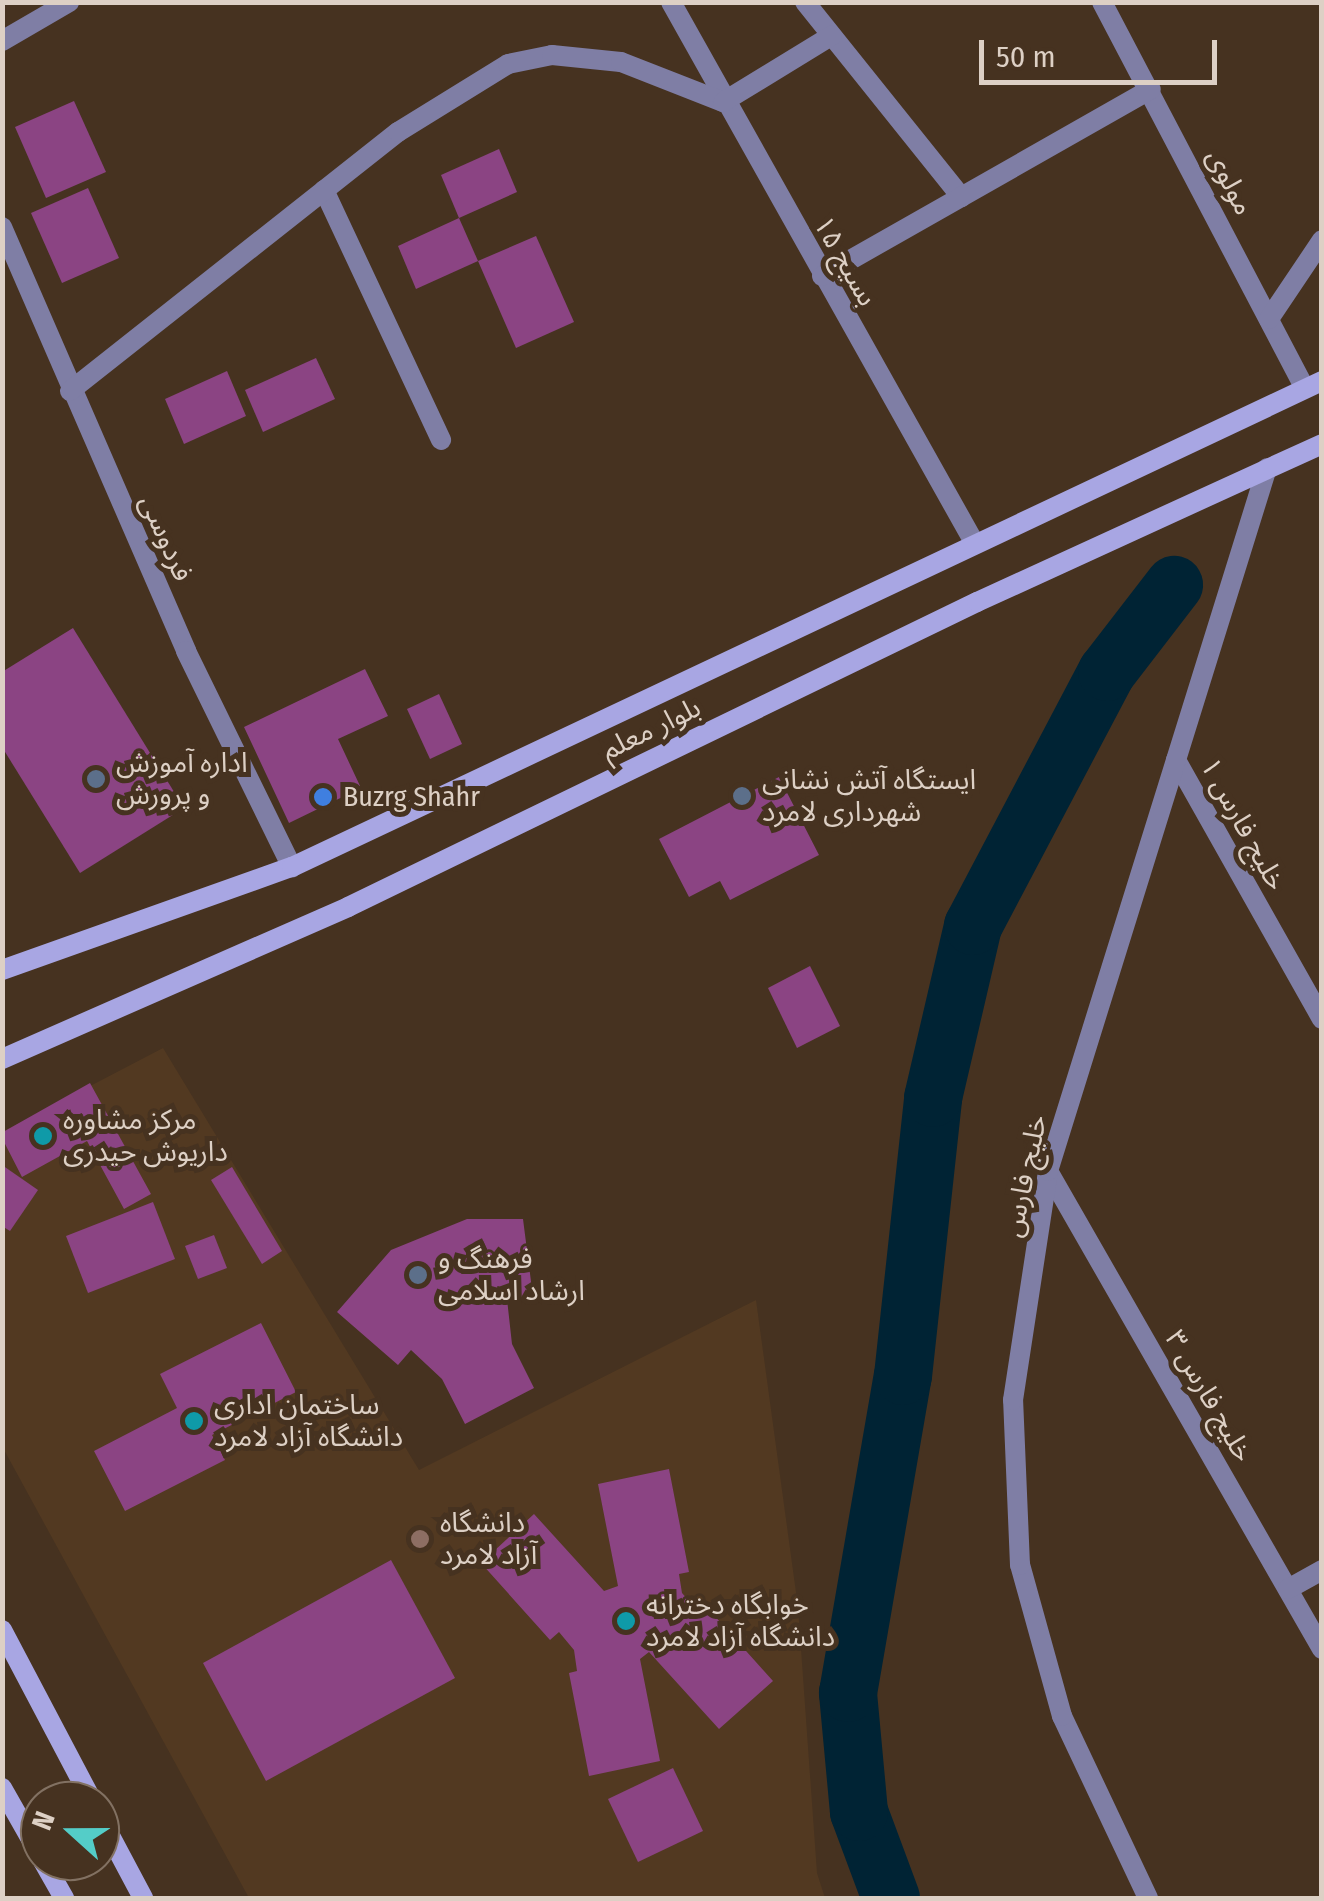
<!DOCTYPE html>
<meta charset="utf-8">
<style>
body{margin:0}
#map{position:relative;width:1324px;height:1901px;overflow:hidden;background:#463220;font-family:"Fira Sans Condensed","Noto Sans Arabic",sans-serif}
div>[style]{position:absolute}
.built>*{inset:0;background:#523921}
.river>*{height:58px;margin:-29px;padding:0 29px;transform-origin:29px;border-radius:29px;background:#002334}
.building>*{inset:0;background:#8b4483}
.street>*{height:20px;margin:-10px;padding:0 10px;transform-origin:10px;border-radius:10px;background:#7f7ea5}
.secondary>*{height:20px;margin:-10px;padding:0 10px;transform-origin:10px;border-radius:10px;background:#a8a6e3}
.dots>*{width:28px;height:28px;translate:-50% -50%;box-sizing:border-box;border:5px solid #463220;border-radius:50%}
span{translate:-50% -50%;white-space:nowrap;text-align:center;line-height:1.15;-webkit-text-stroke:10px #463220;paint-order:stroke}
.street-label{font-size:28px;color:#ddd0c5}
.poi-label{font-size:28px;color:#ddd0c5}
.left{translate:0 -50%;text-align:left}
.frame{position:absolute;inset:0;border:5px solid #ddd0c5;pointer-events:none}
.north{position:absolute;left:20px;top:1781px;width:100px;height:100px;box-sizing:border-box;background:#463220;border:2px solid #827162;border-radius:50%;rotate:291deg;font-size:28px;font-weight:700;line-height:40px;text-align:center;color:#ddd0c5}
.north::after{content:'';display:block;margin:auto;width:35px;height:45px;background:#54cdc8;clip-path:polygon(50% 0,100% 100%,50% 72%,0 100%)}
.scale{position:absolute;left:979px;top:40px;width:238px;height:45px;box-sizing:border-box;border:5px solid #ddd0c5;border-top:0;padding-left:12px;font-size:30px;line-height:35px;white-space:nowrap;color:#ddd0c5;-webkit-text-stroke:8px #463220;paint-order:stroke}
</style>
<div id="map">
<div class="built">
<i style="clip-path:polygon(163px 1048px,419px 1470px,756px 1300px,798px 1607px,817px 1873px,825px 1898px,249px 1898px,3px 1448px,2px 1132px)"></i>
</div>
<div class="river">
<i style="left:891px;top:1898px;width:92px;rotate:-110.4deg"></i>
<i style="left:859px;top:1812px;width:120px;rotate:-95.3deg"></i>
<i style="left:848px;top:1693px;width:322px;rotate:-80.2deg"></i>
<i style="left:903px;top:1376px;width:280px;rotate:-83.8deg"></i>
<i style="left:933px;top:1098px;width:177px;rotate:-76.9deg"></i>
<i style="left:973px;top:926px;width:287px;rotate:-62.2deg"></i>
<i style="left:1107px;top:672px;width:110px;rotate:-52.4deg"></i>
</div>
<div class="building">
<i style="clip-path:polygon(74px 101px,106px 172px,46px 198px,15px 127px)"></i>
<i style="clip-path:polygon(499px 149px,517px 192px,459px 218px,441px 175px)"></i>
<i style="clip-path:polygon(88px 188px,119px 258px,62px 283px,31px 213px)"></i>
<i style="clip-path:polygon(459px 218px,478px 261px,416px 289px,398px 246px)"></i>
<i style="clip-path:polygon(536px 236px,574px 322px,516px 348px,478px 261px)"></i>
<i style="clip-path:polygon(316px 358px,335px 399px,263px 432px,245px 390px)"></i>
<i style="clip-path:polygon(227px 371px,246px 416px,184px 444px,165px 399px)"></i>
<i style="clip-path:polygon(73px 628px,184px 808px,80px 873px,2px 747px,2px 672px)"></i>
<i style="clip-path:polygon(365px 669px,388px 716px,338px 739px,361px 788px,289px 823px,244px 727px)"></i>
<i style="clip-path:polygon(439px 694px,462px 744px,430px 759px,407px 709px)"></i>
<i style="clip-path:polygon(779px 777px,819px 855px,730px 900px,720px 881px,689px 897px,659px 839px)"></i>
<i style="clip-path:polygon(810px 966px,840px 1026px,797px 1048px,768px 988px)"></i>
<i style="clip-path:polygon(90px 1083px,151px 1194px,124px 1209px,87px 1141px,22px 1177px,3px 1140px,3px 1132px)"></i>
<i style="clip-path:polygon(2px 1165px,38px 1190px,10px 1231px,2px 1226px)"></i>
<i style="clip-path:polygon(232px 1167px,282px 1251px,262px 1264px,211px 1180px)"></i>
<i style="clip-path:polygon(153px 1202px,175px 1259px,88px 1293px,66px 1236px)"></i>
<i style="clip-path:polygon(467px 1219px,523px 1219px,533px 1297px,507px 1299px,512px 1344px,534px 1388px,465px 1424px,442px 1379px,411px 1350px,398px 1365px,337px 1312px,391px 1250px)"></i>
<i style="clip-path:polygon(214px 1235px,227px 1268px,198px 1279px,185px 1246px)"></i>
<i style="clip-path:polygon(261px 1323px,296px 1392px,212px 1435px,225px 1460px,125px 1511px,94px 1451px,177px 1408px,160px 1374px)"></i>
<i style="clip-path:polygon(669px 1469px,689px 1572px,679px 1574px,682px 1593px,696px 1609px,703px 1603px,773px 1681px,719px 1729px,649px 1652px,640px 1659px,660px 1761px,589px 1776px,569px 1673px,577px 1671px,574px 1650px,559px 1632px,550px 1640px,481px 1563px,534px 1514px,604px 1591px,618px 1586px,598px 1484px)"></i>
<i style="clip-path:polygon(391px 1560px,455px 1678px,266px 1781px,203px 1663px)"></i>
<i style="clip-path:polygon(673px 1768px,703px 1831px,638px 1862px,608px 1799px)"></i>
</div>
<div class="street">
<i style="left:671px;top:2px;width:621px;rotate:60.71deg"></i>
<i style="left:805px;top:2px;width:250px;rotate:51.3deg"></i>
<i style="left:1102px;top:2px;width:436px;rotate:62.3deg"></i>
<i style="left:2px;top:41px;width:78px;rotate:-30.2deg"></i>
<i style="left:324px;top:190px;width:276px;rotate:64.9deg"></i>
<i style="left:2px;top:227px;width:462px;rotate:66.5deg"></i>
<i style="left:186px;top:651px;width:241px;rotate:63.9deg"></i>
<i style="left:822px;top:276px;width:378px;rotate:-29.6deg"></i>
<i style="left:1269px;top:319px;width:95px;rotate:-56.1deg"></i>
<i style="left:70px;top:391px;width:418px;rotate:-38.3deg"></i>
<i style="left:398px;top:132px;width:129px;rotate:-31.7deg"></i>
<i style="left:508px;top:64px;width:45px;rotate:-11.6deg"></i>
<i style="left:552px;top:55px;width:69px;rotate:5.8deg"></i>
<i style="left:621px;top:62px;width:110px;rotate:21.4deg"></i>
<i style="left:723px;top:102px;width:127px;rotate:-31.4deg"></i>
<i style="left:1176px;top:760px;width:297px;rotate:60.6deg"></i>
<i style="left:1048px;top:1171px;width:551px;rotate:60.18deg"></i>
<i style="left:1288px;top:1589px;width:39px;rotate:-29deg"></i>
<i style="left:1148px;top:1898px;width:201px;rotate:-115.3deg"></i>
<i style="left:1062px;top:1716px;width:157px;rotate:-105.5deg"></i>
<i style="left:1020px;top:1565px;width:165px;rotate:-92.4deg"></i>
<i style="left:1013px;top:1400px;width:232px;rotate:-81.3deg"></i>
<i style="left:1048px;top:1171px;width:736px;rotate:-72.7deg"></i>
</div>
<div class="secondary">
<i style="left:2px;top:970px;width:308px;rotate:-19.6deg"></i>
<i style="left:292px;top:867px;width:1139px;rotate:-25.26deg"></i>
<i style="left:2px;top:1059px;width:378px;rotate:-23.7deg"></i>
<i style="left:348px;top:907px;width:699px;rotate:-25.87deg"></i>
<i style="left:977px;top:602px;width:379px;rotate:-24.6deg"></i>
<i style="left:2px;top:1630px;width:193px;rotate:62.2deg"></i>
<i style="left:2px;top:1788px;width:77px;rotate:60.4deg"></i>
<i style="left:100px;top:1817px;width:92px;rotate:62deg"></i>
<i style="left:43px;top:1861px;width:43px;rotate:60.4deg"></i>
</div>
<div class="dots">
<i style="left:96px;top:779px;background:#5c6f8a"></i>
<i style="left:742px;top:796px;background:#5c6f8a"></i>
<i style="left:323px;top:797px;background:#3f7fe0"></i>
<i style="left:43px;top:1136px;background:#0f9aa8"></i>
<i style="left:418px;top:1275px;background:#5c6f8a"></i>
<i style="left:194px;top:1421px;background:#0f9aa8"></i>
<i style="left:420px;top:1539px;background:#8d6e63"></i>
<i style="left:626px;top:1621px;background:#0f9aa8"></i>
</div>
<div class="street-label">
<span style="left:1230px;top:182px;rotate:63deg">مولوی</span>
<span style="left:845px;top:261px;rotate:60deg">بسیج ۱۵</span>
<span style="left:166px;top:538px;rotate:66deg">فردوسی</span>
<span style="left:651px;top:729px;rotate:-26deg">بلوار معلم</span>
<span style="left:1243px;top:824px;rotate:61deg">خلیج فارس ۱</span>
<span style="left:1025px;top:1176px;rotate:-78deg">خلیج فارس</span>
<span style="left:1209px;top:1396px;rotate:60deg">خلیج فارس ۳</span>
</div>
<div class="poi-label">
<span class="left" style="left:116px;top:779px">اداره آموزش<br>و پرورش</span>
<span class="left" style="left:762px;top:796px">ایستگاه آتش نشانی<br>شهرداری لامرد</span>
<span class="left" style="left:343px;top:797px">Buzrg Shahr</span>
<span class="left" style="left:63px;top:1136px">مرکز مشاوره<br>داریوش حیدری</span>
<span class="left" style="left:438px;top:1275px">فرهنگ و<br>ارشاد اسلامی</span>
<span class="left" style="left:214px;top:1421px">ساختمان اداری<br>دانشگاه آزاد لامرد</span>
<span class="left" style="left:440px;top:1539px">دانشگاه<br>آزاد لامرد</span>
<span class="left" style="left:646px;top:1621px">خوابگاه دخترانه<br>دانشگاه آزاد لامرد</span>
</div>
<div class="frame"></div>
<div class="north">N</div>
<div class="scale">50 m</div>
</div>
